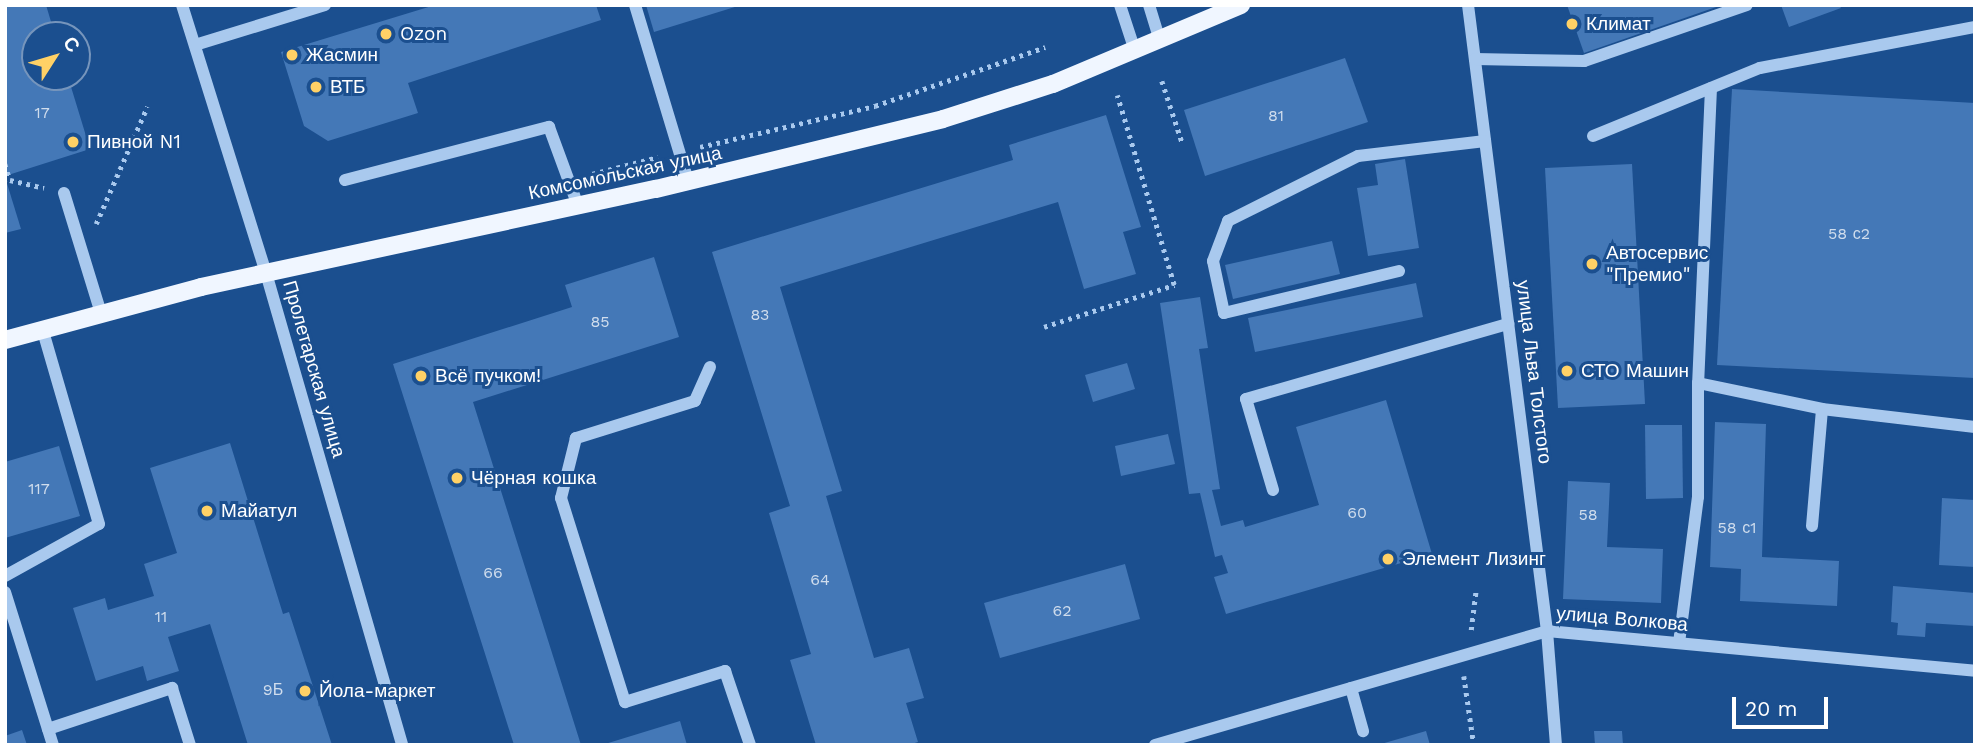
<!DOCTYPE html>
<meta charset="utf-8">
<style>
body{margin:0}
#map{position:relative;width:1980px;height:750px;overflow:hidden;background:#1b4f8f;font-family:"Work Sans",sans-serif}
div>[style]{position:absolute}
.building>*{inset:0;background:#4478b7}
.path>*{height:4.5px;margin-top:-2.25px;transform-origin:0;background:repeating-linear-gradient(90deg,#a9c9ee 0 3.5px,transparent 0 8.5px)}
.minor>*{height:12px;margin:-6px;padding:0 6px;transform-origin:6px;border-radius:6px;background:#a9c9ee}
.major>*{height:18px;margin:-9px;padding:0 9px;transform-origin:9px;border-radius:9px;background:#f0f6ff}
.dots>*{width:19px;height:19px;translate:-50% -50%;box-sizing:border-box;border:4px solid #1b4f8f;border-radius:50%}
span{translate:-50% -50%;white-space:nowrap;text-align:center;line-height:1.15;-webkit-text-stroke:6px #1b4f8f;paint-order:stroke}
.number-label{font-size:16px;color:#d0dded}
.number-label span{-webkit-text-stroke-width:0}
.poi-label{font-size:19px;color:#fff}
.left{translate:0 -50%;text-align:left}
.street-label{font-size:19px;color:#fff}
.frame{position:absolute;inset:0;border:7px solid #fff;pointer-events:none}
.north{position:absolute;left:21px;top:21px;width:70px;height:70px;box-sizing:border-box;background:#1b4f8f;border:2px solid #7695bc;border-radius:50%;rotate:53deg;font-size:19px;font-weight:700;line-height:28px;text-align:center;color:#fff}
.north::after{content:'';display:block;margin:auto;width:24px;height:32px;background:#ffd166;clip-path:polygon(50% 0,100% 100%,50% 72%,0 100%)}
.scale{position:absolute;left:1732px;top:697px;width:96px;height:32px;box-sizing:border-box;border:4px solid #fff;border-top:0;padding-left:9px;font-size:21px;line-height:24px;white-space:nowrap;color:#fff;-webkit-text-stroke:5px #1b4f8f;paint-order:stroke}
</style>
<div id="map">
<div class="building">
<i style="clip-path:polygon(5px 5px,46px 5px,55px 35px,35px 35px,35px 77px,68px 77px,90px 149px,5px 176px)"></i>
<i style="clip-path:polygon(435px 5px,596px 5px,601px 20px,408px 83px,418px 113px,328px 141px,304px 126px,281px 52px)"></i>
<i style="clip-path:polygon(646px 5px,738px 5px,738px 6px,654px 32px)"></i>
<i style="clip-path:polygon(1567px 5px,1719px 5px,1719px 6px,1584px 53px)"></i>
<i style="clip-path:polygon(1781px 5px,1839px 5px,1841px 8px,1789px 27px)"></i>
<i style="clip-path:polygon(1345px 58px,1368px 122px,1205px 176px,1184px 110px)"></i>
<i style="clip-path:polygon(1732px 89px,1975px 103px,1975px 378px,1717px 365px)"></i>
<i style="clip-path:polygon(1106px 115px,1141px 227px,1123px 232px,1136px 274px,1084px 289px,1058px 202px,780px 287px,842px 491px,826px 496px,874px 658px,909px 648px,924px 698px,906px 703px,918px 742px,908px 745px,816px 745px,790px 660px,811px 654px,769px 513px,790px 506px,712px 252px,1013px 160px,1009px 145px)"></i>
<i style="clip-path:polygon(1405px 159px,1419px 248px,1368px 256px,1357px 188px,1378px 185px,1375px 164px)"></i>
<i style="clip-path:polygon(1632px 164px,1645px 404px,1558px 408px,1545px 168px)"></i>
<i style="clip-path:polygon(5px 177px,21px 229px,5px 233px)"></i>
<i style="clip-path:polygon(1332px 241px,1340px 274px,1233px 299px,1225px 265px)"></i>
<i style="clip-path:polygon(654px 257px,679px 337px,473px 402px,581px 745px,514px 745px,393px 364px,572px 307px,565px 285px)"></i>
<i style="clip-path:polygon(1416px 283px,1423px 317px,1255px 352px,1248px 318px)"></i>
<i style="clip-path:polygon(1200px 297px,1208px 348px,1199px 349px,1220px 489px,1212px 490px,1221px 526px,1243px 520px,1245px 527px,1319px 505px,1296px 427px,1386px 400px,1432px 554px,1226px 614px,1214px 577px,1228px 573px,1222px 555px,1215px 557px,1200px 493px,1189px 494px,1160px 303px)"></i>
<i style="clip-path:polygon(1127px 363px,1135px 389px,1093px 402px,1085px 375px)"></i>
<i style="clip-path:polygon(1715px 422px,1766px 424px,1762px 557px,1839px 561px,1837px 606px,1740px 601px,1741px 569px,1710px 567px)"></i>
<i style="clip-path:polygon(1645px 425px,1682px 425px,1683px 498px,1646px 499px)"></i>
<i style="clip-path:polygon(1168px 434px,1175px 464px,1121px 476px,1115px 446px)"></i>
<i style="clip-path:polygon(230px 443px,283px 614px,289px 612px,332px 745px,248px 745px,210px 624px,168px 637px,179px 671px,147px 681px,143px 666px,96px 681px,73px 608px,105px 598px,108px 610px,154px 596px,144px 564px,177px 553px,150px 468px)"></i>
<i style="clip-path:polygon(59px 446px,80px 516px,5px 538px,5px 462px)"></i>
<i style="clip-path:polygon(1568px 481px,1610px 483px,1607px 547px,1663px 549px,1661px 603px,1563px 599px)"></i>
<i style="clip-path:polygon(1942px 498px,1975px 500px,1975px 567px,1939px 565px)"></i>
<i style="clip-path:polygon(1125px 564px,1140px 619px,1000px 658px,984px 603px)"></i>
<i style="clip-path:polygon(1893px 586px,1975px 593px,1975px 626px,1926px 623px,1925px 637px,1897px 635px,1898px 623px,1891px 622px)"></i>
<i style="clip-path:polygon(680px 721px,687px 745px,605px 745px,605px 744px)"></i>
<i style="clip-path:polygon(22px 730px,27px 745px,5px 745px,5px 736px)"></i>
<i style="clip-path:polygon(1426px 731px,1430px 745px,1381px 745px,1381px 744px)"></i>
<i style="clip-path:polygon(1594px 731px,1622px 731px,1623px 745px,1595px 745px)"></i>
</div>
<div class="path">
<i style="left:1162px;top:81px;width:67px;rotate:71.8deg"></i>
<i style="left:700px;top:147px;width:180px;rotate:-13.2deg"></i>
<i style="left:875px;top:106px;width:180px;rotate:-19.1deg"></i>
<i style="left:5px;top:164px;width:17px;rotate:73deg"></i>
<i style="left:10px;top:180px;width:35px;rotate:13deg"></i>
<i style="left:592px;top:174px;width:68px;rotate:-14.4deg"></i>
<i style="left:96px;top:224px;width:128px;rotate:-66.4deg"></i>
<i style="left:1044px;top:327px;width:137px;rotate:-17.9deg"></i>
<i style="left:1174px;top:285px;width:198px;rotate:-106.7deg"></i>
<i style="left:1471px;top:630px;width:41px;rotate:-83deg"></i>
<i style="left:1464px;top:676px;width:70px;rotate:81.8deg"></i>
</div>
<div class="minor">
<i style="left:182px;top:5px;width:281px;rotate:72.6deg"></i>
<i style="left:266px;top:273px;width:491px;rotate:73.9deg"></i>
<i style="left:635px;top:5px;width:184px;rotate:73.2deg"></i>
<i style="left:1120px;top:5px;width:48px;rotate:71.9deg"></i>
<i style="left:1149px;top:5px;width:38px;rotate:73deg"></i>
<i style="left:1468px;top:5px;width:631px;rotate:82.81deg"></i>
<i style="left:1547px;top:631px;width:114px;rotate:85.5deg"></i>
<i style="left:195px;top:45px;width:136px;rotate:-17.1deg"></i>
<i style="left:1475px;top:59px;width:109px;rotate:1.1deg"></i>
<i style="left:1584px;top:61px;width:172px;rotate:-19deg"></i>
<i style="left:1711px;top:88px;width:295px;rotate:92.5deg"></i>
<i style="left:1698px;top:383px;width:127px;rotate:11.8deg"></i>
<i style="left:1593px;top:136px;width:180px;rotate:-22.2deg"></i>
<i style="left:1760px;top:68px;width:219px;rotate:-10.8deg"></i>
<i style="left:345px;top:180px;width:211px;rotate:-14.6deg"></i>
<i style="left:549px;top:127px;width:84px;rotate:69.8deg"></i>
<i style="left:64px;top:193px;width:126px;rotate:72.9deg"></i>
<i style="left:1399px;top:271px;width:180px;rotate:166.5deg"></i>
<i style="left:1224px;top:313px;width:53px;rotate:-101.9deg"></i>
<i style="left:1213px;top:261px;width:43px;rotate:-69.4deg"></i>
<i style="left:1228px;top:221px;width:145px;rotate:-26.6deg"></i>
<i style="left:1358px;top:156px;width:128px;rotate:-6.7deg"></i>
<i style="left:710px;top:367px;width:37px;rotate:114deg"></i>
<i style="left:695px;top:401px;width:125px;rotate:162.7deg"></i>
<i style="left:576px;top:438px;width:62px;rotate:104deg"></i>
<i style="left:561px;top:498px;width:214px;rotate:72.6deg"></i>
<i style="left:625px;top:702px;width:105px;rotate:-17.2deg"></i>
<i style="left:725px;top:671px;width:78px;rotate:71.3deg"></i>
<i style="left:1273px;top:490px;width:95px;rotate:-106.5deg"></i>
<i style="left:1246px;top:399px;width:273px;rotate:-16deg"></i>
<i style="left:1812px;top:526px;width:117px;rotate:-85.1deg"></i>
<i style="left:1822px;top:409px;width:154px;rotate:6.7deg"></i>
<i style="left:5px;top:576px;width:107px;rotate:-29deg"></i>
<i style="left:99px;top:524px;width:204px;rotate:-106.2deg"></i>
<i style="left:5px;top:592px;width:160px;rotate:72.6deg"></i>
<i style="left:1679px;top:643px;width:147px;rotate:-82.6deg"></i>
<i style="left:1698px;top:497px;width:114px;rotate:-90deg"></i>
<i style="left:1351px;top:688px;width:45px;rotate:74.4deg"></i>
<i style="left:48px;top:729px;width:131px;rotate:-18.3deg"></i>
<i style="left:172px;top:688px;width:60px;rotate:72.5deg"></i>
<i style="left:1155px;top:745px;width:408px;rotate:-16.2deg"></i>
<i style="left:1547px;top:631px;width:430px;rotate:5.3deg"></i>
</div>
<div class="major">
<i style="left:5px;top:340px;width:203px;rotate:-15.1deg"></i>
<i style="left:201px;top:287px;width:465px;rotate:-12.2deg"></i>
<i style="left:656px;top:189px;width:295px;rotate:-13.7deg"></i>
<i style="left:943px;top:119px;width:115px;rotate:-17.7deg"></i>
<i style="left:1053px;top:84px;width:204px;rotate:-22.8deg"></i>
</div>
<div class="dots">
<i style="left:1572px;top:24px;background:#ffd166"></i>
<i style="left:386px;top:34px;background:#ffd166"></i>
<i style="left:292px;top:55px;background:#ffd166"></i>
<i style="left:316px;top:87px;background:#ffd166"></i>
<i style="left:73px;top:142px;background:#ffd166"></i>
<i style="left:1592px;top:264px;background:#ffd166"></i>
<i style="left:1567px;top:371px;background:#ffd166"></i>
<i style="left:421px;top:376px;background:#ffd166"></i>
<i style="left:457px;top:478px;background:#ffd166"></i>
<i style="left:207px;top:511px;background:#ffd166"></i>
<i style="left:1388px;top:559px;background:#ffd166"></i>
<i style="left:305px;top:691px;background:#ffd166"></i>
</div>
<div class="number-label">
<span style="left:42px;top:113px">17</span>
<span style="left:1276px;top:116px">81</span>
<span style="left:1849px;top:234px">58 с2</span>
<span style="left:760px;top:315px">83</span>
<span style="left:600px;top:322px">85</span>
<span style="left:39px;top:489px">117</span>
<span style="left:1357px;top:513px">60</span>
<span style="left:1588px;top:515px">58</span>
<span style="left:1737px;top:528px">58 с1</span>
<span style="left:493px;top:573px">66</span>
<span style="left:820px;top:580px">64</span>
<span style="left:1062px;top:611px">62</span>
<span style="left:161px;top:617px">11</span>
<span style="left:273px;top:690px">9Б</span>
</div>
<div class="poi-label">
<span class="left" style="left:1586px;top:24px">Климат</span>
<span class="left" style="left:400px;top:34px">Ozon</span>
<span class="left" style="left:306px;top:55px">Жасмин</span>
<span class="left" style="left:330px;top:87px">ВТБ</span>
<span class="left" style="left:87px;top:142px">Пивной N1</span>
<span class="left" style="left:1606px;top:264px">Автосервис<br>"Премио"</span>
<span class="left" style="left:1581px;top:371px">СТО Машин</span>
<span class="left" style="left:435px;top:376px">Всё пучком!</span>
<span class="left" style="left:471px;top:478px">Чёрная кошка</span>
<span class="left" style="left:221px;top:511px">Майатул</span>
<span class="left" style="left:1402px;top:559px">Элемент Лизинг</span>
<span class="left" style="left:319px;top:691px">Йола-маркет</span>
</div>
<div class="street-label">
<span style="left:625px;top:173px;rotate:-12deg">Комсомольская улица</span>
<span style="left:314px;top:369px;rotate:74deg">Пролетарская улица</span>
<span style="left:1534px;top:372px;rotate:83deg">улица Льва Толстого</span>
<span style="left:1622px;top:619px;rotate:5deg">улица Волкова</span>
</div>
<div class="frame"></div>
<div class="north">С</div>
<div class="scale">20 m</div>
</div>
